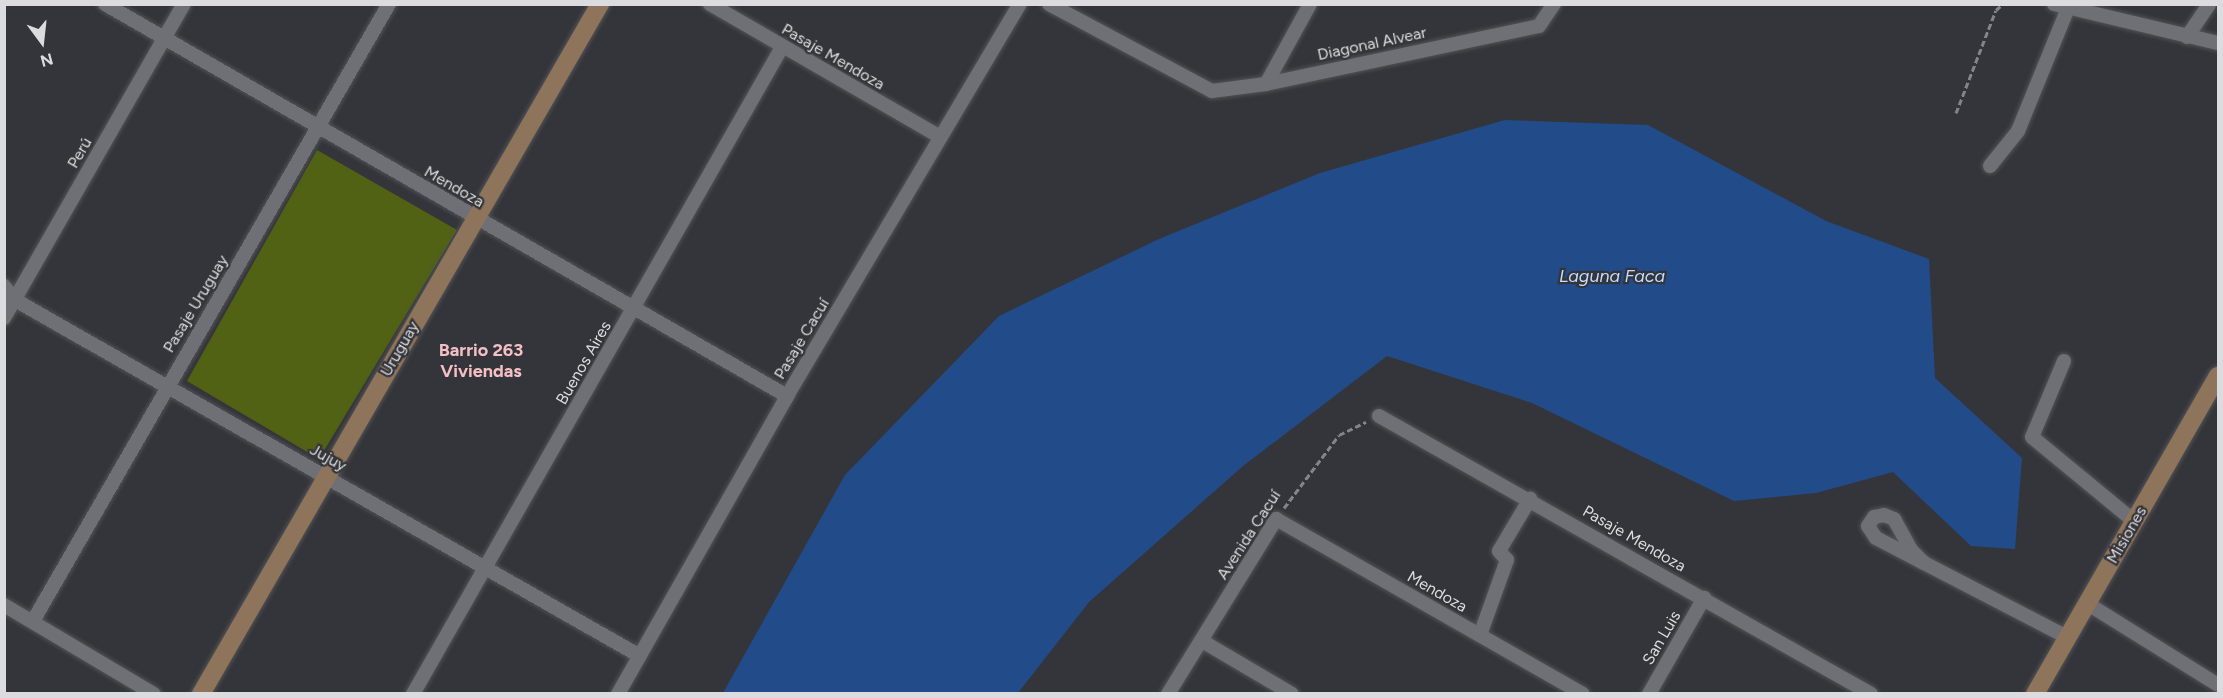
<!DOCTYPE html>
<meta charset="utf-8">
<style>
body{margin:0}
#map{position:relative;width:2223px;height:698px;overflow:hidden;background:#34353a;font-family:Figtree,sans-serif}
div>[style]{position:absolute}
.green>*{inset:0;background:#516215}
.water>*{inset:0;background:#214c89}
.path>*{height:3px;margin-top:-1.5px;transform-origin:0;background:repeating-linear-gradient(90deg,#848489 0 6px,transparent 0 9px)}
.roads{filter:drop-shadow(0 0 2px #525256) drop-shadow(0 0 2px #525256)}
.street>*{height:14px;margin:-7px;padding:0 7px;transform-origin:7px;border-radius:7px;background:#6f7076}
.secondary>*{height:18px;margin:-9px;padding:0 9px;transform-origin:9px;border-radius:9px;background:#8e745a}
span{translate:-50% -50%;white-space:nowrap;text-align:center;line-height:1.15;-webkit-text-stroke:4.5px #34353a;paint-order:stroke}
.street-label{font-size:16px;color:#dcdce0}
.water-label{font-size:18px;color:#c2dbff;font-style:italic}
.neighbourhood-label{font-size:18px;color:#f4c0c6;font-weight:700}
.frame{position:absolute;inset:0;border:6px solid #dcdce0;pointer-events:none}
.north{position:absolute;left:12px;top:12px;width:60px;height:60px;-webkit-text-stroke:4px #34353a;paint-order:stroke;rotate:165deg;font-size:16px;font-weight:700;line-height:24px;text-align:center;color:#dcdce0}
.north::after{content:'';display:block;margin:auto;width:21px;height:27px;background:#dcdce0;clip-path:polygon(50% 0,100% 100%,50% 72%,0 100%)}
</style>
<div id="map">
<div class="green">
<i style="clip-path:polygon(317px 150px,457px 230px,319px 459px,187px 381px)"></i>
</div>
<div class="water">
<i style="clip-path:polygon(1505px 120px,1648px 125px,1826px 221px,1929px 259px,1935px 378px,2022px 458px,2015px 549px,1971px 546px,1893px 472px,1816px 493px,1734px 501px,1532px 403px,1387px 356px,1243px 466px,1089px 602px,1018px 693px,723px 693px,845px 475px,999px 316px,1159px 239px,1320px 173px)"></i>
</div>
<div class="path">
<i style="left:1956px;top:113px;width:110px;rotate:-68.8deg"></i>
<i style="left:1996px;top:10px;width:9px;rotate:-41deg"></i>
<i style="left:1284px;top:508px;width:91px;rotate:-53deg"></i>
<i style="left:1339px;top:435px;width:30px;rotate:-26deg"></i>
</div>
<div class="roads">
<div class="street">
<i style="left:105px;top:4px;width:787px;rotate:29.89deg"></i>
<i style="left:710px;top:4px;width:266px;rotate:30deg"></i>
<i style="left:1049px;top:4px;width:185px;rotate:28.1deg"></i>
<i style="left:1212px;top:91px;width:54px;rotate:-7.4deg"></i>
<i style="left:1266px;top:84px;width:279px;rotate:-12deg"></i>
<i style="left:1539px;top:26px;width:27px;rotate:-56deg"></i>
<i style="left:2054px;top:4px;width:169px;rotate:13.4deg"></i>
<i style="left:2187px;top:37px;width:40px;rotate:-56deg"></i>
<i style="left:1266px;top:84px;width:91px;rotate:-61.2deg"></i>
<i style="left:1990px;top:166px;width:45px;rotate:-51.3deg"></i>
<i style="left:2018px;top:131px;width:133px;rotate:-67.9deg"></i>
<i style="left:4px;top:286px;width:18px;rotate:52deg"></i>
<i style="left:15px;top:300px;width:719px;rotate:29.67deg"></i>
<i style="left:4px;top:318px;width:362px;rotate:-60.2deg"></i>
<i style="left:2064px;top:361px;width:82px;rotate:112.8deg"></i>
<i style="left:2032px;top:437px;width:134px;rotate:39.5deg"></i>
<i style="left:1379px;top:416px;width:565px;rotate:29.47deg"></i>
<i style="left:1924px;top:563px;width:54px;rotate:-152.5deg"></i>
<i style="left:1876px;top:538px;width:14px;rotate:-124deg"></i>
<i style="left:1868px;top:526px;width:11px;rotate:-56deg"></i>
<i style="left:1874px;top:517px;width:10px;rotate:-11deg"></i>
<i style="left:1884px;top:515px;width:11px;rotate:22deg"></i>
<i style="left:1894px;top:519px;width:35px;rotate:61deg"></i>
<i style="left:1911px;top:550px;width:18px;rotate:45deg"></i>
<i style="left:1924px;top:563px;width:161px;rotate:27.4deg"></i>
<i style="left:2088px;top:604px;width:153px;rotate:31.9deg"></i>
<i style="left:4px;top:605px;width:174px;rotate:30.7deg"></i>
<i style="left:33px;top:621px;width:712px;rotate:-60.02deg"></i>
<i style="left:1480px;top:635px;width:80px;rotate:-70.2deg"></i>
<i style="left:1507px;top:560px;width:12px;rotate:-132deg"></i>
<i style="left:1499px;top:551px;width:61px;rotate:-59.2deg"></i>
<i style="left:1202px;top:641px;width:104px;rotate:30.5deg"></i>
<i style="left:413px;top:694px;width:745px;rotate:-60.3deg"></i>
<i style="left:618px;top:694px;width:343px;rotate:-60.4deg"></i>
<i style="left:787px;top:396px;width:456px;rotate:-59.3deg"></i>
<i style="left:1168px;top:694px;width:206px;rotate:-58.3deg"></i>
<i style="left:1276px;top:519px;width:353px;rotate:29.7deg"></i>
<i style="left:1649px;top:694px;width:111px;rotate:-60.2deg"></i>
</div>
<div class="secondary">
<i style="left:201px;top:694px;width:797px;rotate:-59.96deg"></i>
<i style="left:2035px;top:694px;width:367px;rotate:-60.1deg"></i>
</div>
</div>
<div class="street-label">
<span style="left:1372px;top:44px;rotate:-12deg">Diagonal Alvear</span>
<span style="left:833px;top:57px;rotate:30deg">Pasaje Mendoza</span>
<span style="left:80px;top:153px;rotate:-60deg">Perú</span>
<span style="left:454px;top:187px;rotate:30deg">Mendoza</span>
<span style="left:196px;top:304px;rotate:-59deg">Pasaje Uruguay</span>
<span style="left:802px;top:339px;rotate:-59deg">Pasaje Cacuí</span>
<span style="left:400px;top:349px;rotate:-60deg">Uruguay</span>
<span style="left:584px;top:363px;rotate:-60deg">Buenos Aires</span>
<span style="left:328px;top:458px;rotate:29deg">Jujuy</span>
<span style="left:1249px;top:535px;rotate:-57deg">Avenida Cacuí</span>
<span style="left:2127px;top:535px;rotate:-60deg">Misiones</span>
<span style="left:1634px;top:539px;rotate:30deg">Pasaje Mendoza</span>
<span style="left:1437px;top:592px;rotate:30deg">Mendoza</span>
<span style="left:1662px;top:638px;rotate:-60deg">San Luis</span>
</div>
<div class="water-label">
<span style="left:1612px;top:276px">Laguna Faca</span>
</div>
<div class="neighbourhood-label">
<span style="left:481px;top:361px">Barrio 263<br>Viviendas</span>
</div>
<div class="frame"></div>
<div class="north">N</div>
</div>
